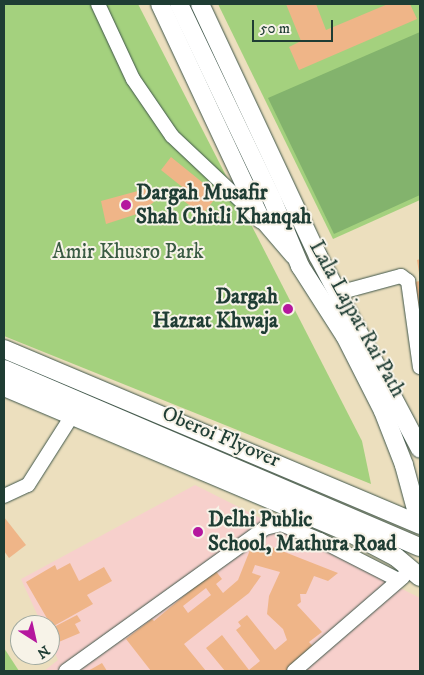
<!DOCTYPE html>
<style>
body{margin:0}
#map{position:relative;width:424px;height:675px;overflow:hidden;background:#ecdfbe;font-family:"IM FELL DW Pica",serif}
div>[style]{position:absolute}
.built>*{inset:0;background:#f7d0cc}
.green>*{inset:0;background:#a4d17e}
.forest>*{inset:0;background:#83b36d}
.building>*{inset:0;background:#efb588}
.roads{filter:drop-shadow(0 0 1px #3e5549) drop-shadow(0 0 1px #3e5549)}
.minor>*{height:14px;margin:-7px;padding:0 7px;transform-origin:7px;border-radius:7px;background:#fff}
.major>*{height:18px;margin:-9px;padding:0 9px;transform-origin:9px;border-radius:9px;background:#fff}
.dots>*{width:14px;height:14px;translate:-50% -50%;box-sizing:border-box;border:2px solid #f7f3e8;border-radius:50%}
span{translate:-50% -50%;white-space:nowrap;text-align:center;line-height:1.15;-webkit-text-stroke:4px #f7f3e8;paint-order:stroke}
.poi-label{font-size:21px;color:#1f3d34;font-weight:700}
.left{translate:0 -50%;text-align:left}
.right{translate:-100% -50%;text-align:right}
.park-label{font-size:21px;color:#3a5b43}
.street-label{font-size:21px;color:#1f3d34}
.frame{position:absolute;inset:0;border:5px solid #1f3d34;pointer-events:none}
.north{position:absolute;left:10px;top:615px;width:50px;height:50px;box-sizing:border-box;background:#f7f3e8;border:1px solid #a1aaa0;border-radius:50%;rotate:145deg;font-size:14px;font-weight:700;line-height:20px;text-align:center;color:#1f3d34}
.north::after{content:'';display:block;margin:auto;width:18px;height:22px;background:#b5179e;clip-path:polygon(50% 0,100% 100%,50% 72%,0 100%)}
.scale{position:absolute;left:252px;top:20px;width:81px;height:22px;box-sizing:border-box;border:2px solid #1f3d34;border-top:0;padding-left:6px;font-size:15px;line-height:18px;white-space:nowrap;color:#1f3d34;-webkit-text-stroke:4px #f7f3e8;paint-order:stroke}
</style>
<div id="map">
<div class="built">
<i style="clip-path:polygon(195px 485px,420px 598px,420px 671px,44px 671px,58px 660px,50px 642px,50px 625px,42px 625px,21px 579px)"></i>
</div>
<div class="green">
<i style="clip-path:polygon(4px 4px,138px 4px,362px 441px,371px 484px,4px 336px)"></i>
<i style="clip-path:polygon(218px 4px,420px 4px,420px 200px,333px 239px)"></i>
<i style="clip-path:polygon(4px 648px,19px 671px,4px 671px)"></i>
</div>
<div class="forest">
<i style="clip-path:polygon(420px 32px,420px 195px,334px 234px,268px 98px)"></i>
</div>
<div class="building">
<i style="clip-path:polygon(286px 4px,316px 4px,326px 30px,388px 4px,410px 4px,417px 19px,299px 70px,289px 47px,301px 41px)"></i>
<i style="clip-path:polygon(171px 157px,218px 195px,202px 215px,180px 198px,186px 190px,161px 170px)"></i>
<i style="clip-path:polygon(145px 189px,154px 202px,146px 208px,149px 213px,142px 217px,140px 213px,106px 224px,101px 201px)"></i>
<i style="clip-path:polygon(420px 259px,420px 273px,419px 273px,417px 260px)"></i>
<i style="clip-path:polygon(420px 281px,420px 315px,419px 315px,414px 282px)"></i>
<i style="clip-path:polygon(4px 517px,26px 545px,9px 558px,4px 551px)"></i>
<i style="clip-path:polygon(evenodd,254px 540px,338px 573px,328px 581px,314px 576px,306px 594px,300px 594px,301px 602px,297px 605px,322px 632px,309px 642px,317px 651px,291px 671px,225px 671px,206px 648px,222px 635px,249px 670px,260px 661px,236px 630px,241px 626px,238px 622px,247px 615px,275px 650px,287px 640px,283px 629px,267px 614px,269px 596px,280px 572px,255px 565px,252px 573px,261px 576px,249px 593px,184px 644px,206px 671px,151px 671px,126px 639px,152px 619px,154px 621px,215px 570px,222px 579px,216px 584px,223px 593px,238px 580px,254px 540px,206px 588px,211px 595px,188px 613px,183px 606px,206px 588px)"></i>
<i style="clip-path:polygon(70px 563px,79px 581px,104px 567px,112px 581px,87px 595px,93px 604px,52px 627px,26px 582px,55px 565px,57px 570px)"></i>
<i style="clip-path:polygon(77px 615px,81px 621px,75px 624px,80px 633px,54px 644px,50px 629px)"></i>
<i style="clip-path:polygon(102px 663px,107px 671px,88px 671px)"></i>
</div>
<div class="roads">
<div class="minor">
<i style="left:98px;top:4px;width:83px;rotate:65deg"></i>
<i style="left:133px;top:79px;width:69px;rotate:55.6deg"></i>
<i style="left:172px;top:136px;width:122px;rotate:43.3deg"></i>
<i style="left:261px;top:220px;width:48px;rotate:49.3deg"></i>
<i style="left:338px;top:293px;width:65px;rotate:-15.1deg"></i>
<i style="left:401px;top:276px;width:9px;rotate:36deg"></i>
<i style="left:408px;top:281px;width:87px;rotate:82.1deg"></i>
<i style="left:4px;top:496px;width:26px;rotate:-25deg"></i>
<i style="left:28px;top:485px;width:82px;rotate:-57.5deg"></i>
<i style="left:66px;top:671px;width:245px;rotate:-35.7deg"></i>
<i style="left:265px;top:528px;width:16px;rotate:-14deg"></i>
<i style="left:281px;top:524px;width:42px;rotate:22.3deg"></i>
<i style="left:320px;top:540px;width:88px;rotate:27.1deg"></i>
<i style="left:294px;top:671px;width:144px;rotate:-40.8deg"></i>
</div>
<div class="major">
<i style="left:160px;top:4px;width:238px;rotate:64.9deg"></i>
<i style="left:179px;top:4px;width:216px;rotate:64.5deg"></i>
<i style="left:272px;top:199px;width:73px;rotate:67.3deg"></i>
<i style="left:300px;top:266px;width:83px;rotate:57.3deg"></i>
<i style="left:345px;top:336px;width:84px;rotate:63.1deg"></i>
<i style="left:383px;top:411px;width:58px;rotate:68.7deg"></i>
<i style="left:404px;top:465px;width:61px;rotate:74.8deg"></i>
<i style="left:200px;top:4px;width:278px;rotate:64.9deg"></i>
<i style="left:318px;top:256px;width:218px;rotate:62.1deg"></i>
<i style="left:4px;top:349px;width:452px;rotate:22.9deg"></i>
<i style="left:4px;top:369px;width:452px;rotate:23.2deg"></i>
<i style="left:4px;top:387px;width:378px;rotate:22.9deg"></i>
<i style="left:352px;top:534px;width:50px;rotate:27.6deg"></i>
<i style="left:396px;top:557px;width:31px;rotate:40deg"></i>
</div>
</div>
<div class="dots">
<i style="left:126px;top:205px;background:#b5179e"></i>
<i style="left:288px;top:309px;background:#b5179e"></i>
<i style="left:198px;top:532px;background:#b5179e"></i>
</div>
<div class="poi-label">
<span class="left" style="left:136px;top:205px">Dargah Musafir<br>Shah Chitli Khanqah</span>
<span class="right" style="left:278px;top:309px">Dargah<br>Hazrat Khwaja</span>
<span class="left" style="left:208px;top:532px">Delhi Public<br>School, Mathura Road</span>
</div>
<div class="park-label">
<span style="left:128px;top:252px">Amir Khusro Park</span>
</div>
<div class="street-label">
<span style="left:357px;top:319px;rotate:61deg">Lala Lajpat Rai Path</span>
<span style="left:221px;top:437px;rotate:23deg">Oberoi Flyover</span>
</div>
<div class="frame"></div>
<div class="north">N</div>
<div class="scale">50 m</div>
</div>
